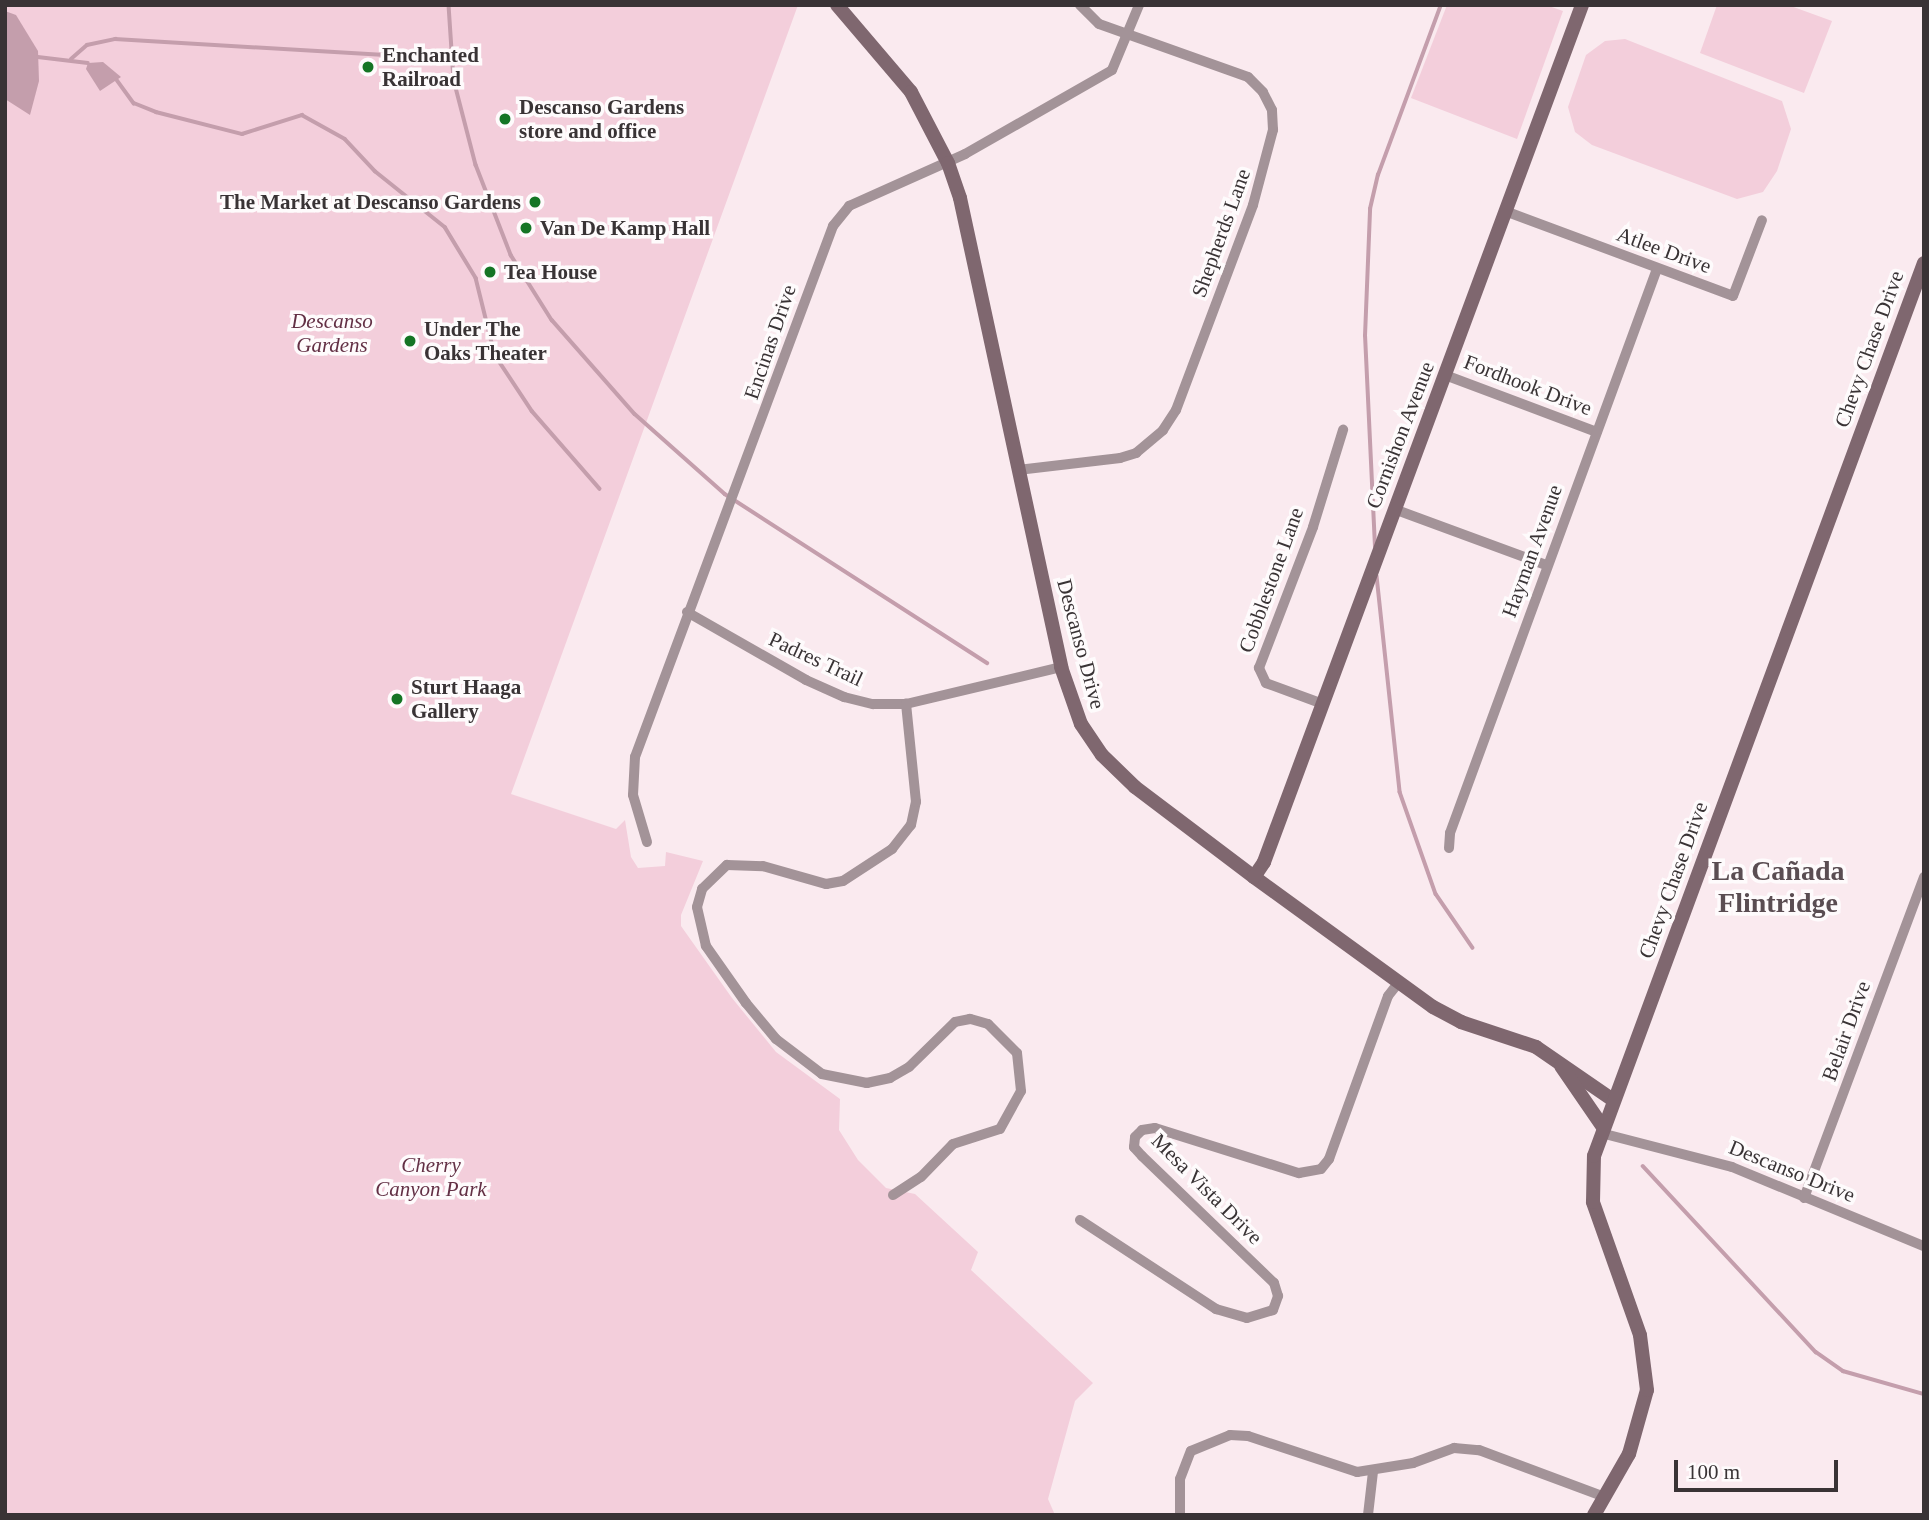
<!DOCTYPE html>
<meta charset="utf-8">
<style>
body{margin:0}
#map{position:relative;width:1929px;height:1520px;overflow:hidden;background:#faeaef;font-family:Georgia,serif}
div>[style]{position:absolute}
.green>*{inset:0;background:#f3cedb}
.water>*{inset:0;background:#c49eac}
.stream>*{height:3.5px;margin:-1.75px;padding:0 1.75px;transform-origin:1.75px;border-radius:1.75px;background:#c49eac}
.street>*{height:10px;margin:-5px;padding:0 5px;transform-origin:5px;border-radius:5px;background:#a39398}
.secondary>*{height:14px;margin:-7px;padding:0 7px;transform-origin:7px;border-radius:7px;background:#7f676f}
.dots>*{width:19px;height:19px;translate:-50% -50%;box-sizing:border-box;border:4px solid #fefbfc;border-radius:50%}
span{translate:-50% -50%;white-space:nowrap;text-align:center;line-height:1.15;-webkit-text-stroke:7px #fefbfc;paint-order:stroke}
.poi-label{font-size:21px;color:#393335;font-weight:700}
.left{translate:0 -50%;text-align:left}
.right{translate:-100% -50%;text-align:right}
.street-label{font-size:21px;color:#393335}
.park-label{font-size:21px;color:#633045;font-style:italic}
.district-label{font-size:28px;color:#5a4d52;font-weight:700}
.frame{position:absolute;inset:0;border:7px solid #393335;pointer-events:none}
.scale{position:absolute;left:1674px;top:1460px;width:164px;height:32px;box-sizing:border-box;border:4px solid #393335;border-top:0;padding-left:9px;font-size:21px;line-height:24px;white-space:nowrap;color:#393335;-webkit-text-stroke:5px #fefbfc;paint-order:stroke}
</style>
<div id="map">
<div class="green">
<i style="clip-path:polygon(5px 5px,798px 5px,511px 794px,616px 829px,625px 820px,631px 857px,638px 868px,665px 866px,666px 852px,703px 861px,681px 915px,681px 926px,732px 998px,776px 1052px,840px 1099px,839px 1130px,858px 1160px,886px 1188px,915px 1194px,978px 1252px,971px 1270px,1093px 1383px,1075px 1401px,1048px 1499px,1055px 1515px,5px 1515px)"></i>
<i style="clip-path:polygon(1447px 5px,1546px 5px,1563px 11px,1517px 139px,1411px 98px)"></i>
<i style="clip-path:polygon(1717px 5px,1788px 5px,1832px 21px,1804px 93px,1700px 53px)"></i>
<i style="clip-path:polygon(1625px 39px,1782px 101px,1791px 129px,1777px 171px,1763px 192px,1737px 199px,1592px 145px,1575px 132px,1568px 107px,1586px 55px,1605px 41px)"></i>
</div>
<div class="water">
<i style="clip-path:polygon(5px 11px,16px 15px,38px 51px,39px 81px,30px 115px,5px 99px)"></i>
<i style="clip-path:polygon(103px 62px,121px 77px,100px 91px,86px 69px,88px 63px)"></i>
</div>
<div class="stream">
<i style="left:168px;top:5px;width:3px"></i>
<i style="left:449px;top:5px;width:75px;rotate:86.2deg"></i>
<i style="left:454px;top:80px;width:88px;rotate:75.5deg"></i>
<i style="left:476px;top:165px;width:97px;rotate:68.7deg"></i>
<i style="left:511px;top:255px;width:77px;rotate:57.8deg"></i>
<i style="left:552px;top:320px;width:125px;rotate:48.6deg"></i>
<i style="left:635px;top:414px;width:120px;rotate:41.6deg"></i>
<i style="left:725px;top:494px;width:312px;rotate:32.8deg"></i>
<i style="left:38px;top:57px;width:50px;rotate:6.8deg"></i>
<i style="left:71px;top:59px;width:21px;rotate:-41deg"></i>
<i style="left:87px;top:45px;width:29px;rotate:-12deg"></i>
<i style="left:115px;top:39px;width:317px;rotate:3.4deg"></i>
<i style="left:117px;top:80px;width:29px;rotate:54deg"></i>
<i style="left:134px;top:103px;width:24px;rotate:22deg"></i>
<i style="left:156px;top:112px;width:89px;rotate:14.3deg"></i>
<i style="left:242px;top:134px;width:63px;rotate:-17.6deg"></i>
<i style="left:302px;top:115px;width:49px;rotate:29.2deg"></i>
<i style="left:345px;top:139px;width:44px;rotate:46.8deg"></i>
<i style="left:375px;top:171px;width:90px;rotate:38.7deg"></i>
<i style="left:445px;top:227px;width:60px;rotate:58.7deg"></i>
<i style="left:476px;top:278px;width:79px;rotate:76.1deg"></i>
<i style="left:495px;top:355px;width:67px;rotate:56.5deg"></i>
<i style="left:532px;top:411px;width:103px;rotate:48.9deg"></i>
<i style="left:1375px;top:547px;width:211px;rotate:-92.7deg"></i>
<i style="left:1365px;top:336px;width:127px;rotate:-87.7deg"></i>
<i style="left:1370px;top:209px;width:35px;rotate:-77deg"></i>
<i style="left:1378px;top:175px;width:181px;rotate:-69.7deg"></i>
<i style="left:1377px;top:576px;width:217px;rotate:83.9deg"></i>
<i style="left:1400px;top:792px;width:108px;rotate:70.6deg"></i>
<i style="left:1436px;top:894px;width:65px;rotate:55.6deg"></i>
<i style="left:1643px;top:1166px;width:254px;rotate:47.1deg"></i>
<i style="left:1816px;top:1352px;width:33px;rotate:35deg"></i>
<i style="left:1843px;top:1371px;width:84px;rotate:15.9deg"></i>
</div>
<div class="street">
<i style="left:1505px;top:211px;width:243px;rotate:20.4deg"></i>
<i style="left:1733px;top:296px;width:81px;rotate:-69.1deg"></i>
<i style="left:1445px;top:375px;width:162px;rotate:20.6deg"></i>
<i style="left:1018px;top:470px;width:103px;rotate:-6.7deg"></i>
<i style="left:1120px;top:458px;width:17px;rotate:-17deg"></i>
<i style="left:1136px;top:453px;width:35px;rotate:-40deg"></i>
<i style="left:1163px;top:430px;width:24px;rotate:-57deg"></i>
<i style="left:1176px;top:410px;width:219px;rotate:-69.4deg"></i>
<i style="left:1253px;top:205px;width:78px;rotate:-75.1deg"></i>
<i style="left:1273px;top:130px;width:20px;rotate:-93deg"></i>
<i style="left:1272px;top:110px;width:20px;rotate:-117deg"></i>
<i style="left:1263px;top:92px;width:21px;rotate:-135deg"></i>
<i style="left:1248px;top:77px;width:158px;rotate:-160.4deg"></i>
<i style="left:1099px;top:24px;width:27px;rotate:-135deg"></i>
<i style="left:1394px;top:509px;width:162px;rotate:20.2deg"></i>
<i style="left:687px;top:612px;width:137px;rotate:29.7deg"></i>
<i style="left:806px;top:680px;width:42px;rotate:24.1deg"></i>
<i style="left:844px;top:697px;width:30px;rotate:14deg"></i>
<i style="left:873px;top:704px;width:33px"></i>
<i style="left:906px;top:704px;width:159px;rotate:-13.4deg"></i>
<i style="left:1323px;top:704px;width:61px;rotate:-159.8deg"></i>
<i style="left:1266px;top:683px;width:17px;rotate:-115deg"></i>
<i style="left:1259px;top:668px;width:151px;rotate:-69deg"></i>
<i style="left:1313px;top:527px;width:102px;rotate:-72.8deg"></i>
<i style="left:647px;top:842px;width:49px;rotate:-106.6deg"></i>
<i style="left:633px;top:795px;width:38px;rotate:-87deg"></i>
<i style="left:635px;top:757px;width:567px;rotate:-69.55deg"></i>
<i style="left:833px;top:226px;width:26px;rotate:-51deg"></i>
<i style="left:849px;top:206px;width:127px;rotate:-24.1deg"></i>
<i style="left:965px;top:154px;width:169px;rotate:-29.7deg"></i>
<i style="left:1112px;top:70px;width:70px;rotate:-67.4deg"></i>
<i style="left:1449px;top:848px;width:15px;rotate:-86deg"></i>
<i style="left:1450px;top:833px;width:601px;rotate:-69.85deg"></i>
<i style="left:1601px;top:1133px;width:135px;rotate:14.5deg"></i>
<i style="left:1732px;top:1167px;width:208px;rotate:22.4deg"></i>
<i style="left:893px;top:1195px;width:33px;rotate:-33deg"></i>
<i style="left:921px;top:1177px;width:46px;rotate:-45.9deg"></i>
<i style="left:953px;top:1144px;width:49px;rotate:-17.7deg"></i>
<i style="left:1000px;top:1129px;width:43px;rotate:-61.1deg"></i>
<i style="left:1021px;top:1091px;width:38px;rotate:-96deg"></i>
<i style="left:1017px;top:1053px;width:41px;rotate:-135deg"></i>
<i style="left:988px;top:1024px;width:19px;rotate:-164deg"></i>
<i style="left:970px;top:1019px;width:15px;rotate:169deg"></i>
<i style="left:955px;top:1022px;width:64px;rotate:135.6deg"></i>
<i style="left:909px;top:1067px;width:22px;rotate:150deg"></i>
<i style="left:890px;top:1078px;width:24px;rotate:168deg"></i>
<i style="left:867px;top:1083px;width:46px;rotate:-168.7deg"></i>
<i style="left:822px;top:1074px;width:58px;rotate:-142.7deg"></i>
<i style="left:776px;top:1039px;width:47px;rotate:-129.8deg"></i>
<i style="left:746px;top:1003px;width:70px;rotate:-125.1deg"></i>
<i style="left:706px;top:946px;width:40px;rotate:-103deg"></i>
<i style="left:697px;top:907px;width:19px;rotate:-74deg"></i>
<i style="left:702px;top:889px;width:35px;rotate:-44deg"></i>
<i style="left:727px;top:865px;width:36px;rotate:2deg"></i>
<i style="left:763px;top:866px;width:66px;rotate:15.9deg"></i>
<i style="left:826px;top:884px;width:17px;rotate:-10deg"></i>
<i style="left:843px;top:881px;width:59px;rotate:-33.1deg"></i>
<i style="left:892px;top:849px;width:31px;rotate:-52deg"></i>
<i style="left:911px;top:825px;width:24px;rotate:-78deg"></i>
<i style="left:916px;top:802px;width:99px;rotate:-95.8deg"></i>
<i style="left:1804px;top:1198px;width:343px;rotate:-69.5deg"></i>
<i style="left:1080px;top:1220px;width:163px;rotate:33.2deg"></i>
<i style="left:1216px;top:1309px;width:32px;rotate:16deg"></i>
<i style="left:1247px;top:1318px;width:27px;rotate:-17deg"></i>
<i style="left:1273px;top:1310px;width:15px;rotate:-70deg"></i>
<i style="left:1278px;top:1296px;width:14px;rotate:-107deg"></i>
<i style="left:1274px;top:1283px;width:183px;rotate:-136.1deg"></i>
<i style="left:1142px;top:1156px;width:12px;rotate:-132deg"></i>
<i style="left:1134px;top:1147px;width:10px;rotate:-84deg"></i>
<i style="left:1135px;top:1137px;width:10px;rotate:-45deg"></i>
<i style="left:1142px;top:1130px;width:13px;rotate:-9deg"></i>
<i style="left:1155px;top:1128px;width:151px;rotate:17.4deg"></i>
<i style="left:1299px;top:1173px;width:22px;rotate:-10deg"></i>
<i style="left:1321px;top:1169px;width:13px;rotate:-51deg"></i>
<i style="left:1329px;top:1159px;width:173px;rotate:-70.1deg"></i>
<i style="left:1388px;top:996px;width:18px;rotate:-52deg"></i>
<i style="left:1180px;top:1515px;width:36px;rotate:-90deg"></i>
<i style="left:1180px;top:1479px;width:30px;rotate:-69deg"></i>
<i style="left:1191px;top:1451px;width:42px;rotate:-22.3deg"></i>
<i style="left:1230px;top:1435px;width:18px;rotate:3deg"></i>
<i style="left:1248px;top:1436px;width:115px;rotate:18.3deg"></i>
<i style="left:1357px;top:1472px;width:57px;rotate:-9.1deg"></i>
<i style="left:1413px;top:1463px;width:44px;rotate:-20.1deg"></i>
<i style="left:1454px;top:1448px;width:25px;rotate:5deg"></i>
<i style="left:1479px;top:1450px;width:134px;rotate:20.5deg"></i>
<i style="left:1368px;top:1515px;width:43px;rotate:-83.4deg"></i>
</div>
<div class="secondary">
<i style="left:837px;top:5px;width:114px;rotate:49.6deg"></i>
<i style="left:911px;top:92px;width:80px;rotate:62.5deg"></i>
<i style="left:948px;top:163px;width:37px;rotate:71deg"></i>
<i style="left:960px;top:198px;width:480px;rotate:77.8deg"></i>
<i style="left:1061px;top:667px;width:60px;rotate:70.7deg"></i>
<i style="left:1081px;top:724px;width:37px;rotate:56deg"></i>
<i style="left:1102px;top:755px;width:46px;rotate:44.1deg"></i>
<i style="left:1135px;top:787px;width:149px;rotate:37.1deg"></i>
<i style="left:1254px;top:877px;width:221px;rotate:36deg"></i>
<i style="left:1433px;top:1007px;width:32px;rotate:28deg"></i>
<i style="left:1461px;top:1022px;width:79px;rotate:18.4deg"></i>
<i style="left:1536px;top:1047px;width:93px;rotate:34.5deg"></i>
<i style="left:1254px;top:877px;width:18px;rotate:-56deg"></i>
<i style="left:1264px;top:862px;width:914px;rotate:-69.64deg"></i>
<i style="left:1561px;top:1066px;width:74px;rotate:55.5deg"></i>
<i style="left:1594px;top:1515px;width:70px;rotate:-60.2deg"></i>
<i style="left:1629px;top:1454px;width:66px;rotate:-74.3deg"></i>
<i style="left:1647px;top:1390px;width:55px;rotate:-97.3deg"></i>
<i style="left:1640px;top:1335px;width:141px;rotate:-109.5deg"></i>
<i style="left:1593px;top:1202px;width:46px;rotate:-88.8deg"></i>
<i style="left:1594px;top:1156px;width:952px;rotate:-69.72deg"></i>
</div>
<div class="dots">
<i style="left:368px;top:67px;background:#157525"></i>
<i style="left:505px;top:119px;background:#157525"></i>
<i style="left:535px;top:202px;background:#157525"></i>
<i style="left:526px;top:228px;background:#157525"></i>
<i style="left:490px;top:272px;background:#157525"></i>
<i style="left:410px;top:341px;background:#157525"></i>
<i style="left:397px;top:699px;background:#157525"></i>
</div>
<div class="poi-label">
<span class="left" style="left:382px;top:67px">Enchanted<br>Railroad</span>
<span class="left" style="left:519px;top:119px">Descanso Gardens<br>store and office</span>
<span class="right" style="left:521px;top:202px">The Market at Descanso Gardens</span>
<span class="left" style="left:540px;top:228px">Van De Kamp Hall</span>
<span class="left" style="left:504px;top:272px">Tea House</span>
<span class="left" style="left:424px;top:341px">Under The<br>Oaks Theater</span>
<span class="left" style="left:411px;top:699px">Sturt Haaga<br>Gallery</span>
</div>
<div class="street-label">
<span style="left:1221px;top:233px;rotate:-70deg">Shepherds Lane</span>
<span style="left:1664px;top:250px;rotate:20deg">Atlee Drive</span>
<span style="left:770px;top:342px;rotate:-71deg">Encinas Drive</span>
<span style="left:1869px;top:349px;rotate:-70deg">Chevy Chase Drive</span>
<span style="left:1528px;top:385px;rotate:21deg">Fordhook Drive</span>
<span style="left:1400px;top:435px;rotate:-69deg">Cornishon Avenue</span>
<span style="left:1532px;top:551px;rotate:-70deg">Hayman Avenue</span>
<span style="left:1271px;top:580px;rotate:-70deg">Cobblestone Lane</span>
<span style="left:1081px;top:644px;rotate:75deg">Descanso Drive</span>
<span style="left:816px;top:659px;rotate:25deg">Padres Trail</span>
<span style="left:1673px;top:880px;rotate:-70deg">Chevy Chase Drive</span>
<span style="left:1846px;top:1031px;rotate:-70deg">Belair Drive</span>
<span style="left:1792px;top:1171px;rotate:22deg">Descanso Drive</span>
<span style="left:1207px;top:1189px;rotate:45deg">Mesa Vista Drive</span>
</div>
<div class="park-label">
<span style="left:332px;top:333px">Descanso<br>Gardens</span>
<span style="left:431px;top:1177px">Cherry<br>Canyon Park</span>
</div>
<div class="district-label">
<span style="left:1778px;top:887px">La Cañada<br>Flintridge</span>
</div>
<div class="frame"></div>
<div class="scale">100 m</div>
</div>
